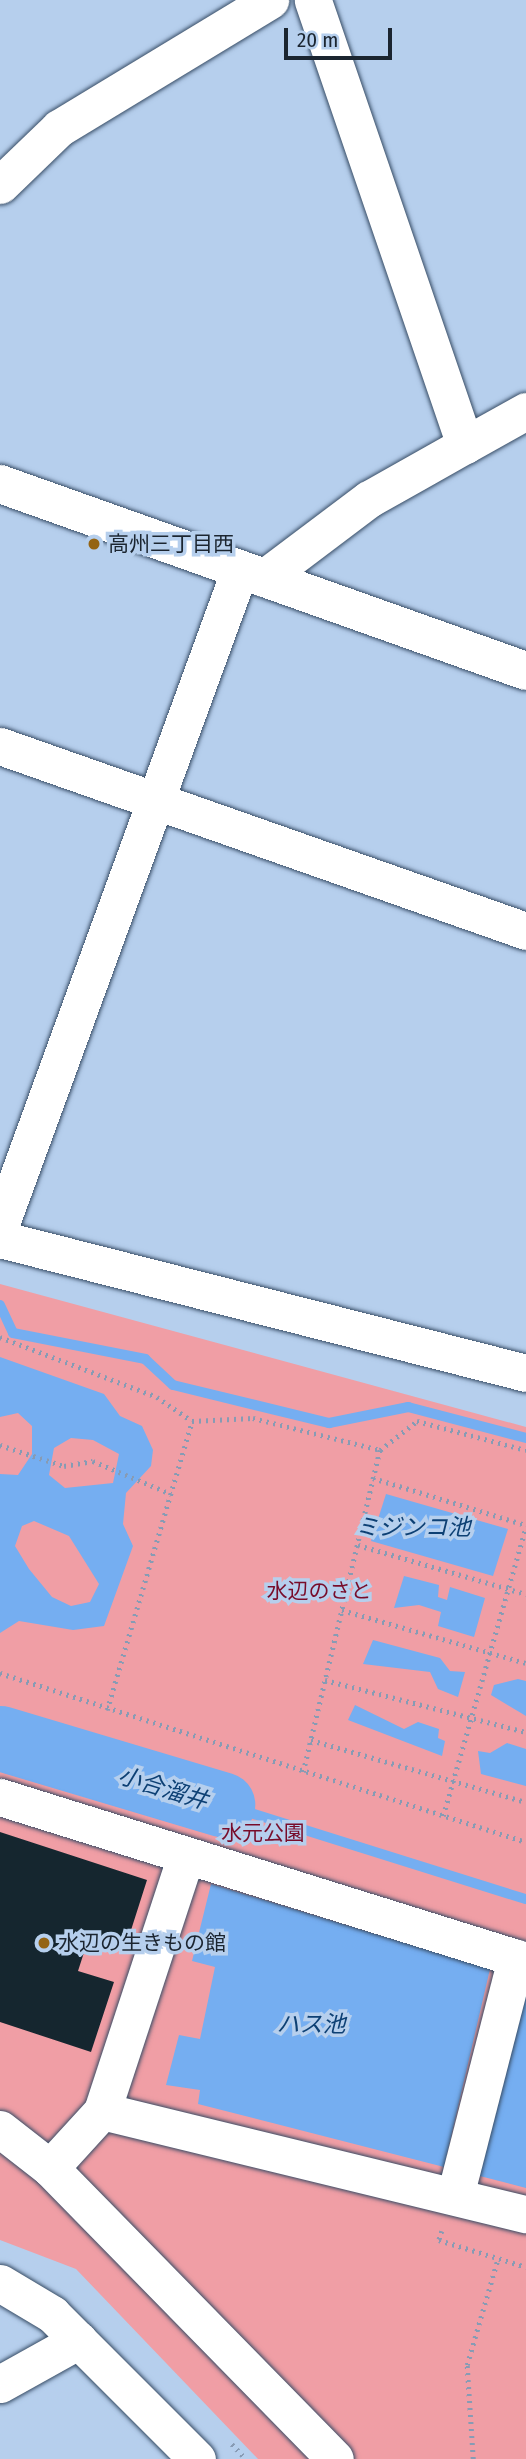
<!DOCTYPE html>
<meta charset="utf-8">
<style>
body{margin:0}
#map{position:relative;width:526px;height:2459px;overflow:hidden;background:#b6cfed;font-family:"Fira Sans Condensed","Noto Sans JP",sans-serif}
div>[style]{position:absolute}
.green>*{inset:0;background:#f09ea5}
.water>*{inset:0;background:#75aef1}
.stream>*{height:10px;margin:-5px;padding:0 5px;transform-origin:5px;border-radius:5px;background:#75aef1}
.river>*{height:65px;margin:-32.5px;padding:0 32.5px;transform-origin:32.5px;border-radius:32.5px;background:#75aef1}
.building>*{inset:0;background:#15262f}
.path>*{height:4.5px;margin-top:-2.25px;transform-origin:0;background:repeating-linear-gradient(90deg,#879bb4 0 2px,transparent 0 7px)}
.roads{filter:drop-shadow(0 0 2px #374c65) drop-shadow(0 0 2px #374c65)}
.street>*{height:37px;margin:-18.5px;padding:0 18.5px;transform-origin:18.5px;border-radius:18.5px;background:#fff}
.secondary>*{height:38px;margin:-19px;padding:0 19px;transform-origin:19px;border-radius:19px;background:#fff}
.dots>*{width:19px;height:19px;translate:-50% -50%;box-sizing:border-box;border:4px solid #b6cfed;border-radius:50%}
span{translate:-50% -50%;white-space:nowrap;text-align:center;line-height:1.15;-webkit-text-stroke:7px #b6cfed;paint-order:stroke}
.poi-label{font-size:21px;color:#1b2530}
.left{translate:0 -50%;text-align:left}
.park-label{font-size:21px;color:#780c2a}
.water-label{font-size:23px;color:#0d4074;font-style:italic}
.scale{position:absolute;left:284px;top:28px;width:108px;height:32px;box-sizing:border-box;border:4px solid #1b2530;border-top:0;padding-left:9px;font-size:21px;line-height:24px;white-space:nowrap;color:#1b2530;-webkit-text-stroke:5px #b6cfed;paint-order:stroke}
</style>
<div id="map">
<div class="green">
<i style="clip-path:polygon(0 1284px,526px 1427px,526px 2459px,258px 2459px,76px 2269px,0 2240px)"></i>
</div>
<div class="water">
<i style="clip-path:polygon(evenodd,0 1357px,104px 1394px,120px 1416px,142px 1426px,153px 1450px,151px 1466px,126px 1493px,123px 1524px,133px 1546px,104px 1626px,73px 1630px,19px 1621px,0 1633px,0 1474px,18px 1475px,32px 1454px,32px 1426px,18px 1413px,0 1417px,0 1357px,71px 1438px,93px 1440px,119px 1454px,113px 1483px,65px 1488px,49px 1475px,54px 1448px,71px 1438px,0 1357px,34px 1521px,69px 1536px,99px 1584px,90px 1602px,71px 1606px,52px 1597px,29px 1569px,15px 1546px,22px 1526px,34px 1521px)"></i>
<i style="clip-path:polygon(386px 1494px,508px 1529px,493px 1576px,371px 1541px)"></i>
<i style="clip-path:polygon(404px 1576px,439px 1585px,438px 1597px,447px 1600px,450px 1587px,485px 1598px,474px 1637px,438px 1626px,441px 1612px,419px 1605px,394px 1608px)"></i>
<i style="clip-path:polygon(373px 1640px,440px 1658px,450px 1671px,465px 1672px,458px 1697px,438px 1689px,430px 1672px,363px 1664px)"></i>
<i style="clip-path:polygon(518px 1679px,526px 1681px,526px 1716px,491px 1695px,494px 1685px)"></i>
<i style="clip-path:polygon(355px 1705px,404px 1729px,418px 1722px,439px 1729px,438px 1738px,445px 1741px,442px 1756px,348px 1720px)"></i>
<i style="clip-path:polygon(507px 1743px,526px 1749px,526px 1786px,481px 1774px,478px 1751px,490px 1753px)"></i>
<i style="clip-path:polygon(211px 1884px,490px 1969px,444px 2167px,198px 2104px,200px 2090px,166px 2085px,179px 2035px,200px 2039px,215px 1967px,192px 1961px)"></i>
<i style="clip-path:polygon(526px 1991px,526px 2188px,472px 2174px)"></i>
</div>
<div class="stream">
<i style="left:0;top:1305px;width:31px;rotate:65deg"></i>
<i style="left:13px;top:1333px;width:135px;rotate:11.1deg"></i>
<i style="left:145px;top:1359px;width:38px;rotate:43deg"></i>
<i style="left:173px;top:1385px;width:161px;rotate:13.7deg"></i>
<i style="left:329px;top:1423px;width:81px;rotate:-11.4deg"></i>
<i style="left:408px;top:1407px;width:122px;rotate:14.7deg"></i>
<i style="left:222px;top:1804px;width:318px;rotate:17.4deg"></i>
</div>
<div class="river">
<i style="left:0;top:1738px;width:232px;rotate:16.6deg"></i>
</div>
<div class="building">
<i style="clip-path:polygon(0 1832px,147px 1880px,125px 1949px,89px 1937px,78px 1971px,114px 1982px,91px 2052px,0 2022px)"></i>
</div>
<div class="path">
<i style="left:0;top:1337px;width:168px;rotate:20.9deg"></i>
<i style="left:157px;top:1397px;width:42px;rotate:34.4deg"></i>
<i style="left:192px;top:1421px;width:61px;rotate:-2.8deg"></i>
<i style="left:253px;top:1418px;width:131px;rotate:14.1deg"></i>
<i style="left:380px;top:1450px;width:47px;rotate:-38.1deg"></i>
<i style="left:417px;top:1421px;width:113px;rotate:14.9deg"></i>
<i style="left:0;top:1445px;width:67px;rotate:18.2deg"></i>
<i style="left:64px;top:1466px;width:29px;rotate:-10deg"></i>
<i style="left:93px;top:1461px;width:85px;rotate:22.9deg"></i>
<i style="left:373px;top:1478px;width:160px;rotate:17.1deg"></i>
<i style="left:358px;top:1545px;width:175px;rotate:16.3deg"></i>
<i style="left:342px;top:1610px;width:191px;rotate:16.1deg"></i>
<i style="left:0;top:1673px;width:552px;rotate:17.81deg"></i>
<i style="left:325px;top:1680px;width:208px;rotate:14.5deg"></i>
<i style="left:107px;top:1710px;width:301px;rotate:-73.6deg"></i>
<i style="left:311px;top:1740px;width:224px;rotate:16.1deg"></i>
<i style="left:303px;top:1772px;width:331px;rotate:-76.6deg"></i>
<i style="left:443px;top:1816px;width:301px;rotate:-74deg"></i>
<i style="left:442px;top:2231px;width:9px;rotate:108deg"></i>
<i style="left:439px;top:2240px;width:91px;rotate:17.2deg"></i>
<i style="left:232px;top:2444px;width:21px;rotate:47deg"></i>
<i style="left:473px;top:2459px;width:94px;rotate:-93.7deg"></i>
<i style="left:467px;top:2365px;width:111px;rotate:-73.8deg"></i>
</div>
<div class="roads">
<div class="street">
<i style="left:0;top:185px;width:82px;rotate:-44deg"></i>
<i style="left:59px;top:128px;width:247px;rotate:-31.2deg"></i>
<i style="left:465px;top:445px;width:70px;rotate:-29.1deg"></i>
<i style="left:264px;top:578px;width:131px;rotate:-37deg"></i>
<i style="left:369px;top:499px;width:110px;rotate:-29.4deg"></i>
<i style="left:465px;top:445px;width:470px;rotate:-108.9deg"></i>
<i style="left:0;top:746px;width:558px;rotate:19.38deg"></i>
<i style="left:0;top:1226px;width:699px;rotate:-69.93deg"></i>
<i style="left:0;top:1239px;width:543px;rotate:14.29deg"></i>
<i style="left:0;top:1797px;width:551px;rotate:17.32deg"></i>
<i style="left:102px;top:2111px;width:269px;rotate:-71.8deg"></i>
<i style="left:0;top:2129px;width:63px;rotate:38deg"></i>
<i style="left:50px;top:2168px;width:77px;rotate:-47.6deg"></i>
<i style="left:102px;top:2111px;width:436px;rotate:13.7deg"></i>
<i style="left:50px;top:2168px;width:407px;rotate:45.6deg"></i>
<i style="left:455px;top:2196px;width:246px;rotate:-75.6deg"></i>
<i style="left:0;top:2283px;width:61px;rotate:30.8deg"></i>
<i style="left:52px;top:2314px;width:205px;rotate:45deg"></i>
<i style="left:0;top:2384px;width:90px;rotate:-29.1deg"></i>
</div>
<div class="secondary">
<i style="left:0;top:484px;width:558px;rotate:19.57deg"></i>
</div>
</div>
<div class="dots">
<i style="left:94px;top:544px;background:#946414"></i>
<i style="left:44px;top:1943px;background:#946414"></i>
</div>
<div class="poi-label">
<span class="left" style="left:108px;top:544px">高州三丁目西</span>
<span class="left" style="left:58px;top:1943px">水辺の生きもの館</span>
</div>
<div class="park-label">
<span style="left:319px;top:1591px">水辺のさと</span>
<span style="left:263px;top:1833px">水元公園</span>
</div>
<div class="water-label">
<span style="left:413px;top:1527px">ミジンコ池</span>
<span style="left:163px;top:1788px;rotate:17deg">小合溜井</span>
<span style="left:311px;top:2024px">ハス池</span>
</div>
<div class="scale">20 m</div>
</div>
